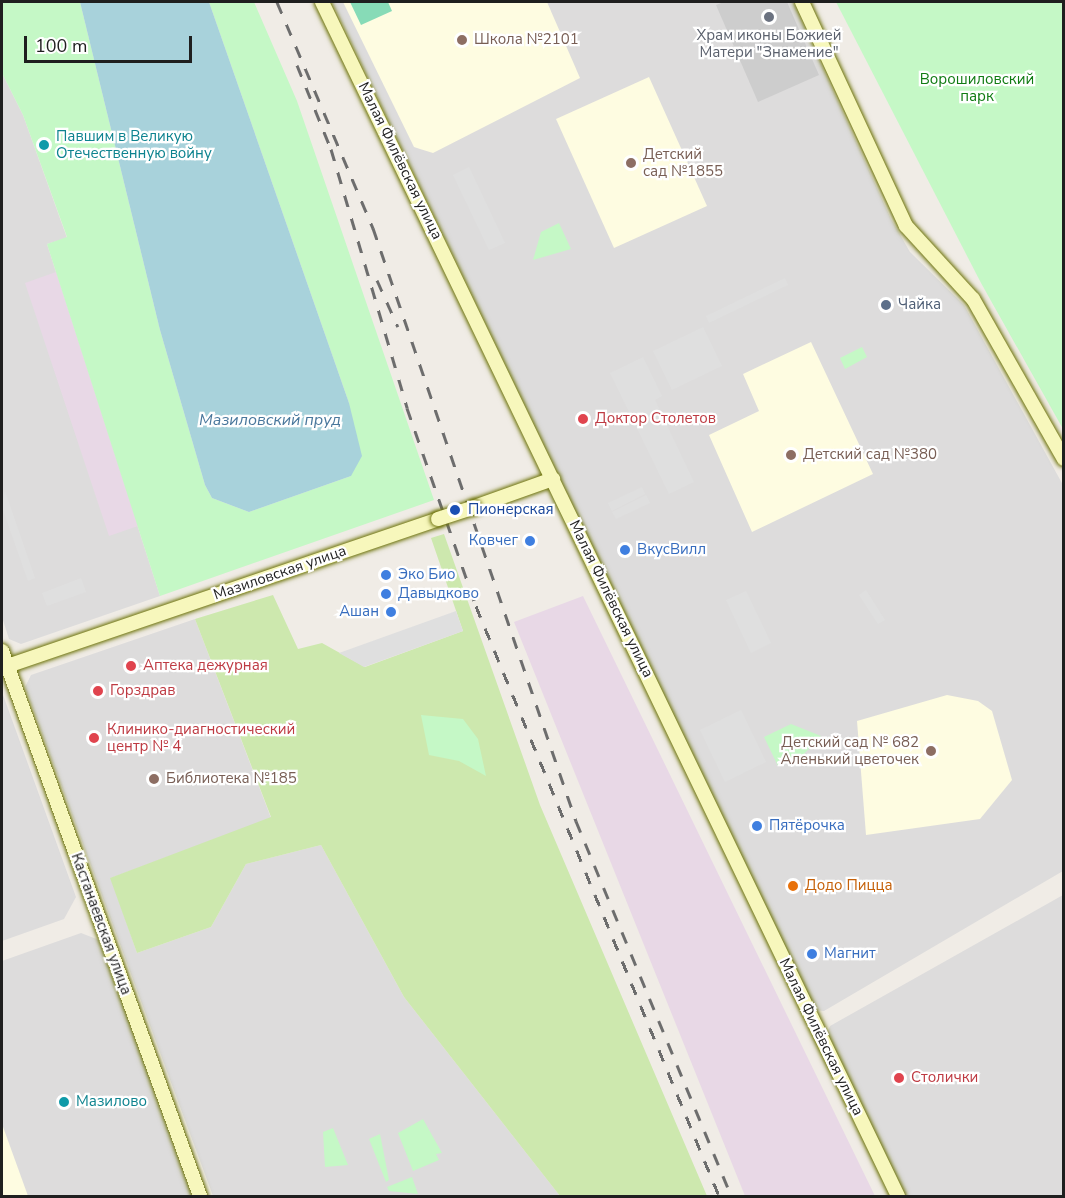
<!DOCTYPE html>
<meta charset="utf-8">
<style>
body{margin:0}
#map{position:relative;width:1065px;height:1198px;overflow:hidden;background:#f0ece6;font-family:"Nunito Sans",sans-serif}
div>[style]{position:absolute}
.residential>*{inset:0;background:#dddcdc}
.industrial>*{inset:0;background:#e8d8e6}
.education>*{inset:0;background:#fefce1}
.religious>*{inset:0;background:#cdcdcd}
.grass>*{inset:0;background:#cde8ae}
.park>*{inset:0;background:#c5f8c6}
.pitch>*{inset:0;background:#87dbb7}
.parking>*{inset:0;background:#dfdfdf}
.water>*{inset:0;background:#a8d2db}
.roads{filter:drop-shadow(0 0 2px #6d7309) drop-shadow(0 0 2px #6d7309)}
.secondary>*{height:14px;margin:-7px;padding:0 7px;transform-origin:7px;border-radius:7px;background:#f7f7bc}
.rail>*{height:3px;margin-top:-1.5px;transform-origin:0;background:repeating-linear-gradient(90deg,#6d6d6d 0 12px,transparent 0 24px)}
.bridges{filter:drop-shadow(0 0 2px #6d7309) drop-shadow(0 0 2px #6d7309)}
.secondary-bridge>*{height:14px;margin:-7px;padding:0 7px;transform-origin:7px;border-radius:7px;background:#f7f7bc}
.dots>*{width:16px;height:16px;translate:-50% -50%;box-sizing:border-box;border:3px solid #fff;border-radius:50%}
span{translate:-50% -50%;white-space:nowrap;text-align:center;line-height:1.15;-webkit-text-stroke:4.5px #fff;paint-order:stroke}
.worship-label{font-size:15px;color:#5b616d}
.education-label{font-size:15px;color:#785e54}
.left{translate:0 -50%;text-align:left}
.right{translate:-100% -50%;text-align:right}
.park-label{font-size:15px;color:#107b13}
.culture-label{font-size:15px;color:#0d838f}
.street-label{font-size:15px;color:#1f1f1f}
.service-label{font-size:15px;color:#4e5e75}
.health-label{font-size:15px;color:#be3a42}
.transit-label{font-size:15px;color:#164399}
.shop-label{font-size:15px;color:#366cbe}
.food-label{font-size:15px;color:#c56008}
.water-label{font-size:16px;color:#49779c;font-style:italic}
.frame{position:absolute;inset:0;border:3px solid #1f1f1f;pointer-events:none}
.scale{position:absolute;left:24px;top:36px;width:168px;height:27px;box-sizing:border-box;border:3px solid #1f1f1f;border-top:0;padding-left:8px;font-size:18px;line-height:21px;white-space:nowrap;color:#1f1f1f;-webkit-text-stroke:4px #fff;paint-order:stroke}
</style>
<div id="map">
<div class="residential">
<i style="clip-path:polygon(332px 2px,793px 2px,891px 219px,910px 252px,964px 305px,1063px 485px,1063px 871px,824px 1011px,814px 1010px)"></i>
<i style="clip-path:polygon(2px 73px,23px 115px,67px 238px,47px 244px,160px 596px,21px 644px,9px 639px,2px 617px)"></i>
<i style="clip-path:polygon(195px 619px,271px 818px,111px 878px,137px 953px,211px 927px,246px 864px,321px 845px,404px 997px,560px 1196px,213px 1196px,25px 687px,31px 675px)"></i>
<i style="clip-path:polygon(2px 692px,76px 897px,64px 919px,2px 941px)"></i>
<i style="clip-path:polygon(1063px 895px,1063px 1196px,904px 1196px,826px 1036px,830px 1026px)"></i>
<i style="clip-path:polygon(81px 933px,99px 940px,192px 1196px,2px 1196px,2px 961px)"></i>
</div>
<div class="industrial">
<i style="clip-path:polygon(56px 272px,138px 526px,109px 536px,25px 283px)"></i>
<i style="clip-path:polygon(583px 596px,875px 1196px,745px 1196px,514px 622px)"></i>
</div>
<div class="education">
<i style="clip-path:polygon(343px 2px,547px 2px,580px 78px,433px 153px,420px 149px,414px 147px)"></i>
<i style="clip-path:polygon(649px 77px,707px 206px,614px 248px,556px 119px)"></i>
<i style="clip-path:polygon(811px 342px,873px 474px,752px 532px,709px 435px,759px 411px,743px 374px)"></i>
<i style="clip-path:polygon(947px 695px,978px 701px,992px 711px,1012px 780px,980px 819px,866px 835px,857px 721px)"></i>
<i style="clip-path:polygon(2px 1124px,28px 1196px,2px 1196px)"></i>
</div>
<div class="religious">
<i style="clip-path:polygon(724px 2px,787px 2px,819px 75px,758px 102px,716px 5px)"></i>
</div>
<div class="grass">
<i style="clip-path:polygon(444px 534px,540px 805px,707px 1196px,560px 1196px,404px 997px,321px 845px,246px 864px,211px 927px,137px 953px,110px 878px,271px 817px,195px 619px,273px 595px,298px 649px,322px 643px,365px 667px,463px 631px,431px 538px)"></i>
</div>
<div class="park">
<i style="clip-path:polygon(2px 2px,80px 2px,160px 330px,205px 485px,212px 498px,249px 512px,351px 476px,349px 403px,209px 2px,254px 2px,297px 101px,434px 500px,160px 596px,47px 244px,67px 237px,23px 115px,2px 73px)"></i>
<i style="clip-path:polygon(836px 2px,1063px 2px,1063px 429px,981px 283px)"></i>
<i style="clip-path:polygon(559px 223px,571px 249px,533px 260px,541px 232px)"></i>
<i style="clip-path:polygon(862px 347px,867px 357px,845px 369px,840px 358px)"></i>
<i style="clip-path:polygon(421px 715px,463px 719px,478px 739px,486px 776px,459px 761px,429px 755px)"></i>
<i style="clip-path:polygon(791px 724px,821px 736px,804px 754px,778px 766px,764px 737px)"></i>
<i style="clip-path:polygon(423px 1119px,442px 1153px,436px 1154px,439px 1160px,413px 1171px,398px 1133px)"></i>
<i style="clip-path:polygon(333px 1128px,348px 1165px,325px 1167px,323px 1132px)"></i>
<i style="clip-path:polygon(380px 1134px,389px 1180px,386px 1182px,369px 1139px)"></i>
<i style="clip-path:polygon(412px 1177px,418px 1194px,389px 1191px,387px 1187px)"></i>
</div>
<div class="pitch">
<i style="clip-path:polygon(350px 2px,388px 2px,392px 11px,361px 25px)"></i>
</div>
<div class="parking">
<i style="clip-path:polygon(469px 167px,505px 243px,489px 250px,453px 175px)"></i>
<i style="clip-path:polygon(785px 278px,788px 285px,709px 323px,706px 316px)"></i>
<i style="clip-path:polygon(703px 327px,722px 366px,672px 390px,653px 351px)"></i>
<i style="clip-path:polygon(643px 357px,662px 396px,655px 400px,694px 482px,669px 494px,610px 373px)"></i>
<i style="clip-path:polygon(642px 487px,645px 494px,612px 511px,608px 503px)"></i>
<i style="clip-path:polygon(5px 491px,35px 578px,28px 581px,2px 507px)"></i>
<i style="clip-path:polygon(646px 495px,650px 503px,616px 519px,612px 512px)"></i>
<i style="clip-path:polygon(81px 578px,86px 592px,47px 606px,42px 593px)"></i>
<i style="clip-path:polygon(866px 590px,885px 620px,878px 624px,859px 595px)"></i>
<i style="clip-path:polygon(746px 591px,771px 643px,751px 653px,726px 600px)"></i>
<i style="clip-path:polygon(456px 611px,463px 631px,364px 667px,339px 653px)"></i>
<i style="clip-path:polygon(741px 710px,766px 762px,725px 782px,700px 730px)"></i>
</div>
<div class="water">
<i style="clip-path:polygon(80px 2px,209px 2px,349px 403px,362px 456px,351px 476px,249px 512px,212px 498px,205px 485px,160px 330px)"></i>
</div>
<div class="roads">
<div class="secondary">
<i style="left:322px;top:2px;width:1326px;rotate:64.25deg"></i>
<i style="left:802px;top:2px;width:247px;rotate:65.1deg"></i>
<i style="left:906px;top:226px;width:99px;rotate:47.5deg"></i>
<i style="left:973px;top:299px;width:184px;rotate:60.4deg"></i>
<i style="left:474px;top:507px;width:84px;rotate:-19.5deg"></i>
<i style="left:2px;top:651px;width:580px;rotate:70.03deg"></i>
<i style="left:7px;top:666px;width:455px;rotate:-18.8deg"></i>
</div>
</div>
<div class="rail">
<i style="left:277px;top:2px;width:246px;rotate:67deg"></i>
<i style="left:373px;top:228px;width:627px;rotate:71.1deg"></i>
<i style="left:576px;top:821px;width:406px;rotate:67.5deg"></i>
<i style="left:297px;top:65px;width:91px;rotate:68deg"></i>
<i style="left:331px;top:149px;width:270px;rotate:73.6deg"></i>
<i style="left:407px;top:408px;width:210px;rotate:70.8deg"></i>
<i style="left:476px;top:606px;width:638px;rotate:67.61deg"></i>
<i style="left:377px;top:280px;width:51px;rotate:65.9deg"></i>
</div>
<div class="bridges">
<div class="secondary-bridge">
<i style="left:438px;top:519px;width:38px;rotate:-18deg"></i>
</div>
</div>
<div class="dots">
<i style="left:769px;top:17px;background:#6b7280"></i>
<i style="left:462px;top:40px;background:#8d6e63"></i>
<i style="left:44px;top:145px;background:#0f9aa8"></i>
<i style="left:631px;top:163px;background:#8d6e63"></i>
<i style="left:886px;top:305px;background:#5c6f8a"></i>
<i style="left:583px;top:419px;background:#e0444e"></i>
<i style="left:791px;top:455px;background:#8d6e63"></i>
<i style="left:455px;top:510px;background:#1a4fb4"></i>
<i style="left:530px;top:541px;background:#3f7fe0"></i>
<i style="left:625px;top:550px;background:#3f7fe0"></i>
<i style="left:386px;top:575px;background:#3f7fe0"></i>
<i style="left:386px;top:594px;background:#3f7fe0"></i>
<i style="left:391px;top:612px;background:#3f7fe0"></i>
<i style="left:131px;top:666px;background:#e0444e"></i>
<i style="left:98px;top:691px;background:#e0444e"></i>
<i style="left:94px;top:738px;background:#e0444e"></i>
<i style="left:931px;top:751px;background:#8d6e63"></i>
<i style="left:154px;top:779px;background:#8d6e63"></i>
<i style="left:757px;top:826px;background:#3f7fe0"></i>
<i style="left:793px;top:886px;background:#e8710a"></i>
<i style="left:812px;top:954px;background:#3f7fe0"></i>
<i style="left:899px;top:1078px;background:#e0444e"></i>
<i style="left:64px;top:1102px;background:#0f9aa8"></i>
</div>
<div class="worship-label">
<span style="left:769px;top:44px">Храм иконы Божией<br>Матери "Знамение"</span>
</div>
<div class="education-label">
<span class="left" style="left:474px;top:40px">Школа №2101</span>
<span class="left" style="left:643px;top:163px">Детский<br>сад №1855</span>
<span class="left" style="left:803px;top:455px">Детский сад №380</span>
<span class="right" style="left:919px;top:751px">Детский сад № 682<br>Аленький цветочек</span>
<span class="left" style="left:166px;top:779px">Библиотека №185</span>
</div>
<div class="park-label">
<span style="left:977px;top:88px">Ворошиловский<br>парк</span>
</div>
<div class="culture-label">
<span class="left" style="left:56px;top:145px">Павшим в Великую<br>Отечественную войну</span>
<span class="left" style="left:76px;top:1102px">Мазилово</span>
</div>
<div class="street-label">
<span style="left:400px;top:161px;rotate:64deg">Малая Филёвская улица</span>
<span style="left:280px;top:573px;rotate:-19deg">Мазиловская улица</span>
<span style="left:611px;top:599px;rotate:64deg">Малая Филёвская улица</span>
<span style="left:101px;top:924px;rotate:70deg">Кастанаевская улица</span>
<span style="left:821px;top:1037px;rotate:64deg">Малая Филёвская улица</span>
</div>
<div class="service-label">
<span class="left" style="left:898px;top:305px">Чайка</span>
</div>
<div class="health-label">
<span class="left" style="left:595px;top:419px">Доктор Столетов</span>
<span class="left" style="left:143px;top:666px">Аптека дежурная</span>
<span class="left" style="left:110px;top:691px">Горздрав</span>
<span class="left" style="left:107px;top:738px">Клинико-диагностический<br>центр № 4</span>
<span class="left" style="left:911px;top:1078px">Столички</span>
</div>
<div class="transit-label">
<span class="left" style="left:468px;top:510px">Пионерская</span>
</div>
<div class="shop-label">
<span class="right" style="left:518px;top:541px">Ковчег</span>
<span class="left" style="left:637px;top:550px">ВкусВилл</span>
<span class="left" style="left:398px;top:575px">Эко Био</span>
<span class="left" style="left:398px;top:594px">Давыдково</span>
<span class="right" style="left:379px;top:612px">Ашан</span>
<span class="left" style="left:769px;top:826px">Пятёрочка</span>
<span class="left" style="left:824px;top:954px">Магнит</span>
</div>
<div class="food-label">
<span class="left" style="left:805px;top:886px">Додо Пицца</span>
</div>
<div class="water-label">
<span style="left:270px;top:420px">Мазиловский пруд</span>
</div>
<div class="frame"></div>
<div class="scale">100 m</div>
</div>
